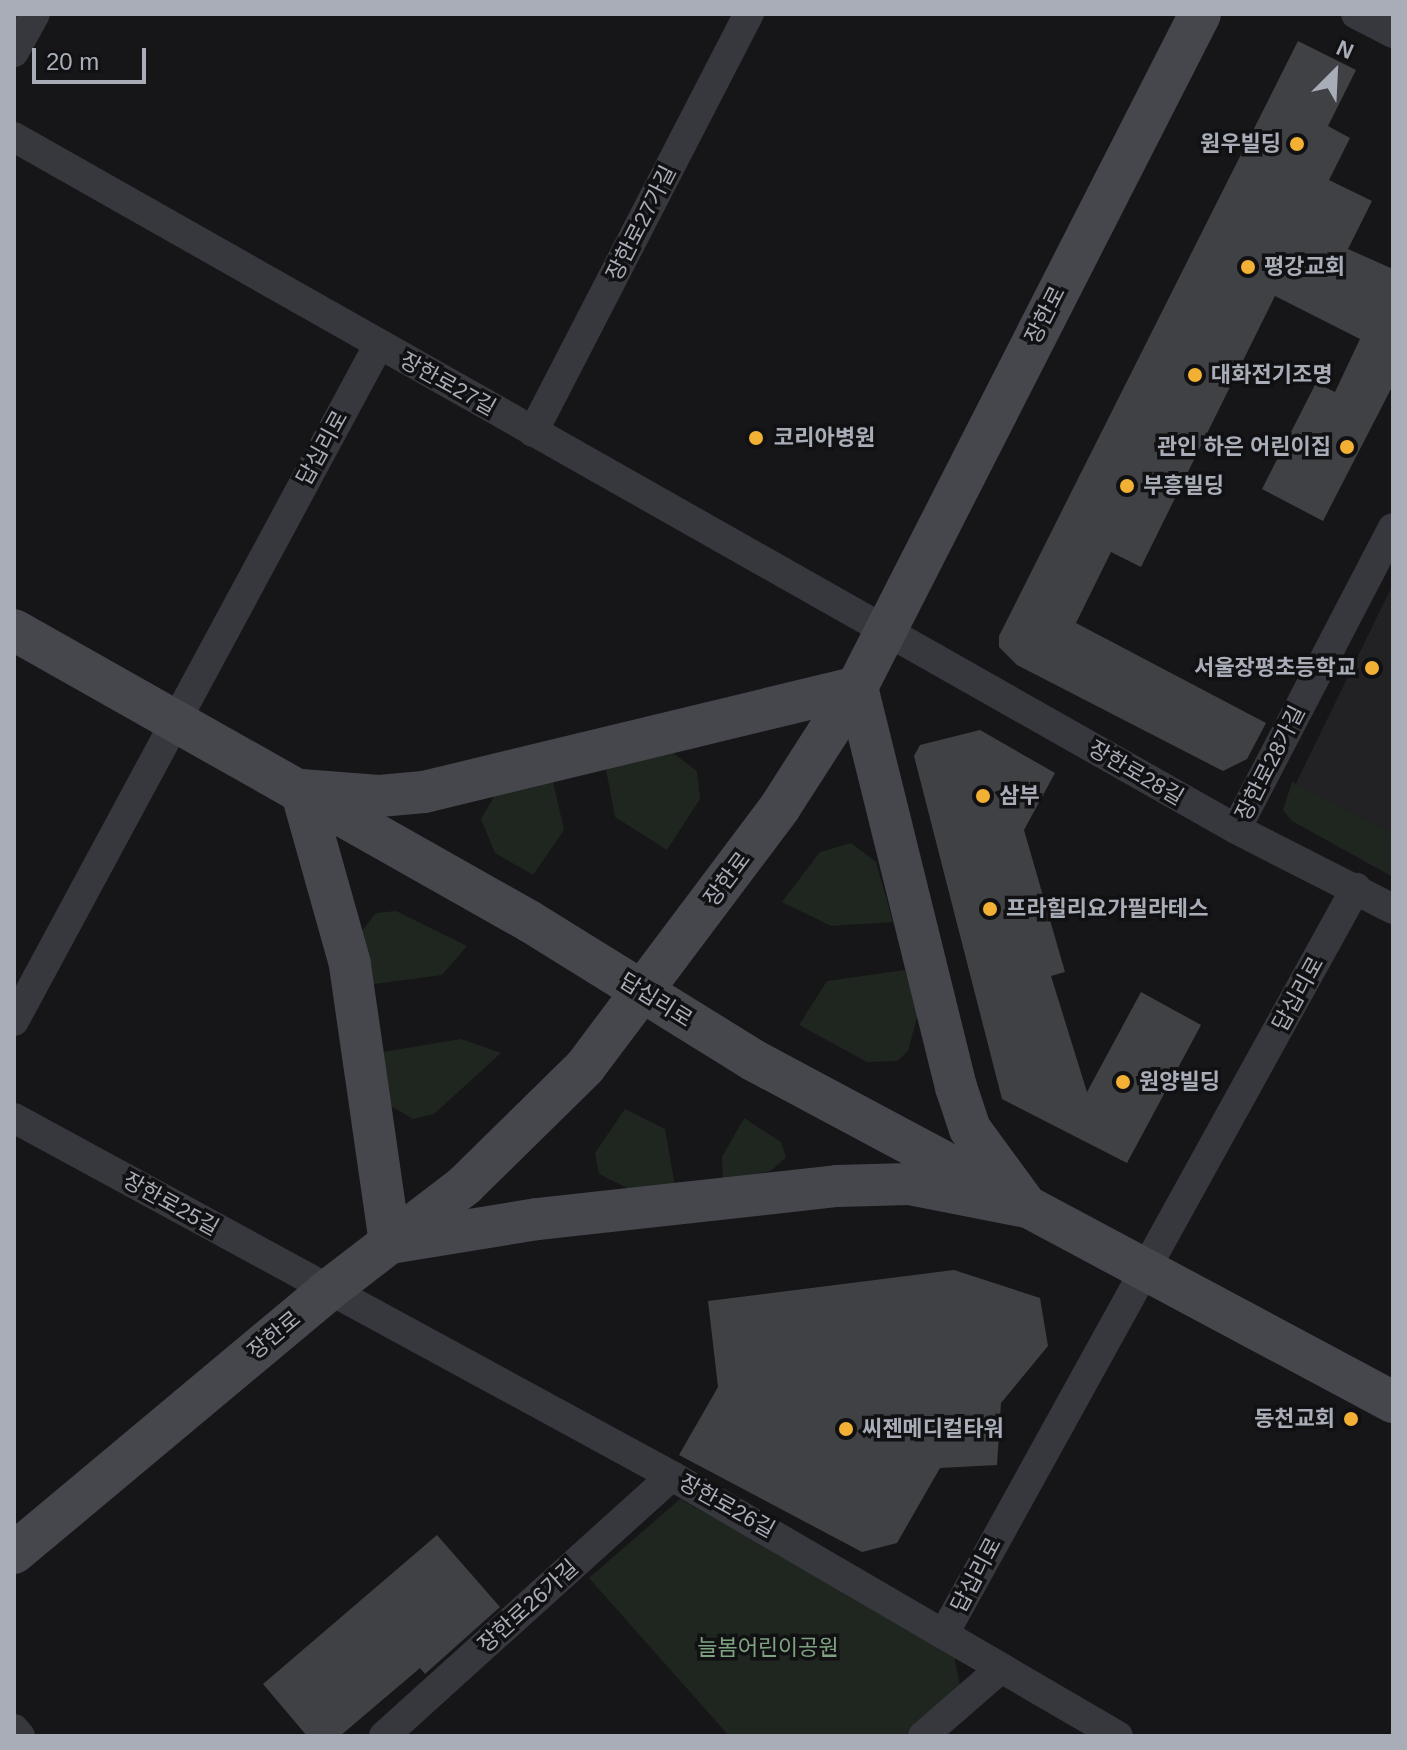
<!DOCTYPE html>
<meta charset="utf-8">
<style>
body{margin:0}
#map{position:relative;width:1407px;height:1750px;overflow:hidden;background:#161618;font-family:Helvetica,"Noto Sans KR",sans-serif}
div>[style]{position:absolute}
.built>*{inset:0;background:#222225}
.green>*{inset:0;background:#1e261f}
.building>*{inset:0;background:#404145}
.street>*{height:30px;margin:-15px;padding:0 15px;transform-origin:15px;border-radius:15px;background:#37383d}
.secondary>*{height:42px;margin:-21px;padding:0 21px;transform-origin:21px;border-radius:21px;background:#45474d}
.dots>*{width:22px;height:22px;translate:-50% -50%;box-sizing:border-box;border:4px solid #111113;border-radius:50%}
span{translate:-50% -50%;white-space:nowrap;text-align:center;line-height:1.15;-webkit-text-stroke:7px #111113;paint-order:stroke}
.poi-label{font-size:22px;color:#a8adb8;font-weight:700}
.right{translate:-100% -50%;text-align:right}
.left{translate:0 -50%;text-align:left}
.street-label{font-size:22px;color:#a8adb8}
.park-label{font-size:22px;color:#7fa381}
.frame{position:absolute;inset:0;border:16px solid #a8adb8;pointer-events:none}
.north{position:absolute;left:1295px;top:32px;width:80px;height:80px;-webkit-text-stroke:6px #111113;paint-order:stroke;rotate:24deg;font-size:22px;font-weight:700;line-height:32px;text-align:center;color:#a8adb8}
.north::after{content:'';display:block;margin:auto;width:28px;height:36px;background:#a8adb8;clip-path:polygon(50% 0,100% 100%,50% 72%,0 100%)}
.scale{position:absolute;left:32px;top:48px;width:114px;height:36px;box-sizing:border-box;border:4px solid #a8adb8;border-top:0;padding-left:10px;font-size:24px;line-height:28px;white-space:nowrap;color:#a8adb8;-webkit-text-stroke:6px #111113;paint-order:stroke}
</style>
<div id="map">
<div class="built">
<i style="clip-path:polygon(1393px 584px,1393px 877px,1283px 810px)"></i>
</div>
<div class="green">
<i style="clip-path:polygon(673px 753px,697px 771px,700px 799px,667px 850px,615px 817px,605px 764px)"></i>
<i style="clip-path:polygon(552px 777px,564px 830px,533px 875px,495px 853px,481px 819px,495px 795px)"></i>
<i style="clip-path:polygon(1292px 782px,1393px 834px,1393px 877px,1292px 821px,1283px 810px)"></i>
<i style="clip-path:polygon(851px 843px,876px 862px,893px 922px,831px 926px,782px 902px,820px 852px)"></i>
<i style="clip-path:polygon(396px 911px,467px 946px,442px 975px,367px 985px,362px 931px,376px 913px)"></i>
<i style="clip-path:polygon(905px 970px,918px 1014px,908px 1051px,897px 1061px,867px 1062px,799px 1025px,827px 981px)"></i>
<i style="clip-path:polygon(461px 1039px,501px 1053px,434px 1114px,413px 1119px,391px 1106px,377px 1053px)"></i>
<i style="clip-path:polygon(625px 1109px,665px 1129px,675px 1186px,631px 1190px,599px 1174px,595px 1153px)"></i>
<i style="clip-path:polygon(744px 1118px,781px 1142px,786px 1157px,771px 1171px,723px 1180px,722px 1157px)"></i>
<i style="clip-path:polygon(680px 1499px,953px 1650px,962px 1696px,917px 1736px,729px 1736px,589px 1578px)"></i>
</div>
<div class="building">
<i style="clip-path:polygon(1298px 41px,1356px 70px,1328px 126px,1350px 138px,1329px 180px,1372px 201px,1348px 249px,1393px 269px,1393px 385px,1323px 521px,1262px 489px,1316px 383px,1335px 392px,1360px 339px,1275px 296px,1141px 567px,1111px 552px,1076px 623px,1266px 723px,1247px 759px,1223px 771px,1017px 665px,999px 647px,999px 636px)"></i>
<i style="clip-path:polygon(980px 730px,1055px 773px,1024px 830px,1065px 972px,1051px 976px,1087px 1092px,1141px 992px,1201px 1025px,1127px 1163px,1002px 1099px,914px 756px,920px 745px)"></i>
<i style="clip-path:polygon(954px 1270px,1040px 1298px,1048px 1346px,1001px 1403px,997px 1465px,940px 1468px,897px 1543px,862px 1552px,679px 1455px,718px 1387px,708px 1301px)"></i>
<i style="clip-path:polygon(437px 1535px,500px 1607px,425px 1674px,420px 1668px,340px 1736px,307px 1736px,263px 1684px)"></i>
</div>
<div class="street">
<i style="left:1356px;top:14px;width:42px;rotate:27.2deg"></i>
<i style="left:14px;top:52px;width:43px;rotate:-61.1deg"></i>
<i style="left:14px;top:137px;width:1404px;rotate:29.52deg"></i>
<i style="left:1236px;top:829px;width:176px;rotate:27deg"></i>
<i style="left:533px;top:432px;width:471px;rotate:-62.7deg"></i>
<i style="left:1236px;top:829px;width:339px;rotate:-62.5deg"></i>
<i style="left:14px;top:1021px;width:767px;rotate:-61.66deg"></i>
<i style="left:14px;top:1118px;width:749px;rotate:28.55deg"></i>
<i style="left:672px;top:1476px;width:516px;rotate:30.24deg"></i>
<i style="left:946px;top:1630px;width:848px;rotate:-61.08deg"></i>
<i style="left:14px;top:1729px;width:9px;rotate:49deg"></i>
<i style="left:384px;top:1736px;width:388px;rotate:-42.1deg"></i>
<i style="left:923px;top:1736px;width:101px;rotate:-41deg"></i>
</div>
<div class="secondary">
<i style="left:14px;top:630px;width:592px;rotate:29.47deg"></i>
<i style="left:529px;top:921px;width:264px;rotate:31.8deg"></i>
<i style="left:753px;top:1060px;width:726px;rotate:28.12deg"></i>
<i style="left:857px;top:687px;width:412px;rotate:76.1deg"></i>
<i style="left:956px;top:1087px;width:44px;rotate:71.6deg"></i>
<i style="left:970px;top:1129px;width:97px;rotate:53.8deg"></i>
<i style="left:1027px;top:1207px;width:119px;rotate:-168.9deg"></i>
<i style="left:910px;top:1184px;width:73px;rotate:178.4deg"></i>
<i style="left:837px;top:1186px;width:302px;rotate:173.7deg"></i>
<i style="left:537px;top:1219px;width:149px;rotate:170.7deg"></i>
<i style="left:390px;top:1243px;width:282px;rotate:-98.2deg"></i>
<i style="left:350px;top:964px;width:181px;rotate:-105.7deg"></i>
<i style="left:301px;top:790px;width:78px;rotate:4.4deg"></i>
<i style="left:379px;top:796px;width:45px;rotate:-5.1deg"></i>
<i style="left:424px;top:792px;width:446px;rotate:-13.6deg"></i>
<i style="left:14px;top:1553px;width:408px;rotate:-39.9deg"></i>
<i style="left:327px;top:1291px;width:174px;rotate:-37.5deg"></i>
<i style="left:465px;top:1185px;width:168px;rotate:-44.5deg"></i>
<i style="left:585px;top:1067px;width:325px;rotate:-53.1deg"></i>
<i style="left:780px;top:807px;width:143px;rotate:-57.3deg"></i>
<i style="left:857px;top:687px;width:755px;rotate:-62.99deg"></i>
</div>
<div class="dots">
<i style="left:1297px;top:144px;background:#f2b134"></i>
<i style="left:1248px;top:267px;background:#f2b134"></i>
<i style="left:1195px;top:375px;background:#f2b134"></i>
<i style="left:756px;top:438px;background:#f2b134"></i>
<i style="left:1347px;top:447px;background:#f2b134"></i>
<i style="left:1127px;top:486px;background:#f2b134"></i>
<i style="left:1372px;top:668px;background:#f2b134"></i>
<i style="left:983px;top:796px;background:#f2b134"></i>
<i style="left:990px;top:909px;background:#f2b134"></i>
<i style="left:1123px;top:1082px;background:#f2b134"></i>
<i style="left:1351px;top:1419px;background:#f2b134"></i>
<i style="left:846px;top:1429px;background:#f2b134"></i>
</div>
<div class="poi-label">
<span class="right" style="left:1281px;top:144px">원우빌딩</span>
<span class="left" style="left:1264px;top:267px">평강교회</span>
<span class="left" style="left:1211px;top:375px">대화전기조명</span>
<span class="left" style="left:774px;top:438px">코리아병원</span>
<span class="right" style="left:1331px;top:447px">관인 하은 어린이집</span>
<span class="left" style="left:1143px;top:486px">부흥빌딩</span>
<span class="right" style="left:1356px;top:668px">서울장평초등학교</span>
<span class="left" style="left:999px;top:796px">삼부</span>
<span class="left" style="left:1006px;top:909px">프라힐리요가필라테스</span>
<span class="left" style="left:1139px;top:1082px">원양빌딩</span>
<span class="right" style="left:1335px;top:1419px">동천교회</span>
<span class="left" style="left:862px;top:1429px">씨젠메디컬타워</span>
</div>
<div class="street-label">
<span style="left:641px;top:223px;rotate:-63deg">장한로27가길</span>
<span style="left:1045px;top:315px;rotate:-63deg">장한로</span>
<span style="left:448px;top:384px;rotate:29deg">장한로27길</span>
<span style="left:322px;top:448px;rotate:-61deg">답십리로</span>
<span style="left:1270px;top:763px;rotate:-63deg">장한로28가길</span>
<span style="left:1136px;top:773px;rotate:30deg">장한로28길</span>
<span style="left:727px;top:879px;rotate:-53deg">장한로</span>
<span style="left:1298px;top:994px;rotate:-61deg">답십리로</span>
<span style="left:656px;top:1000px;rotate:32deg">답십리로</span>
<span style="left:171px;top:1204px;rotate:29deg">장한로25길</span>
<span style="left:274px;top:1335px;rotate:-40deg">장한로</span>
<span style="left:727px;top:1506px;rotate:29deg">장한로26길</span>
<span style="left:976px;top:1575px;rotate:-62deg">답십리로</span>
<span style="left:528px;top:1606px;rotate:-42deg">장한로26가길</span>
</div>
<div class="park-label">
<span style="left:768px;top:1648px">늘봄어린이공원</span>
</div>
<div class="frame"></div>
<div class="north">N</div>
<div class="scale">20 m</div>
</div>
